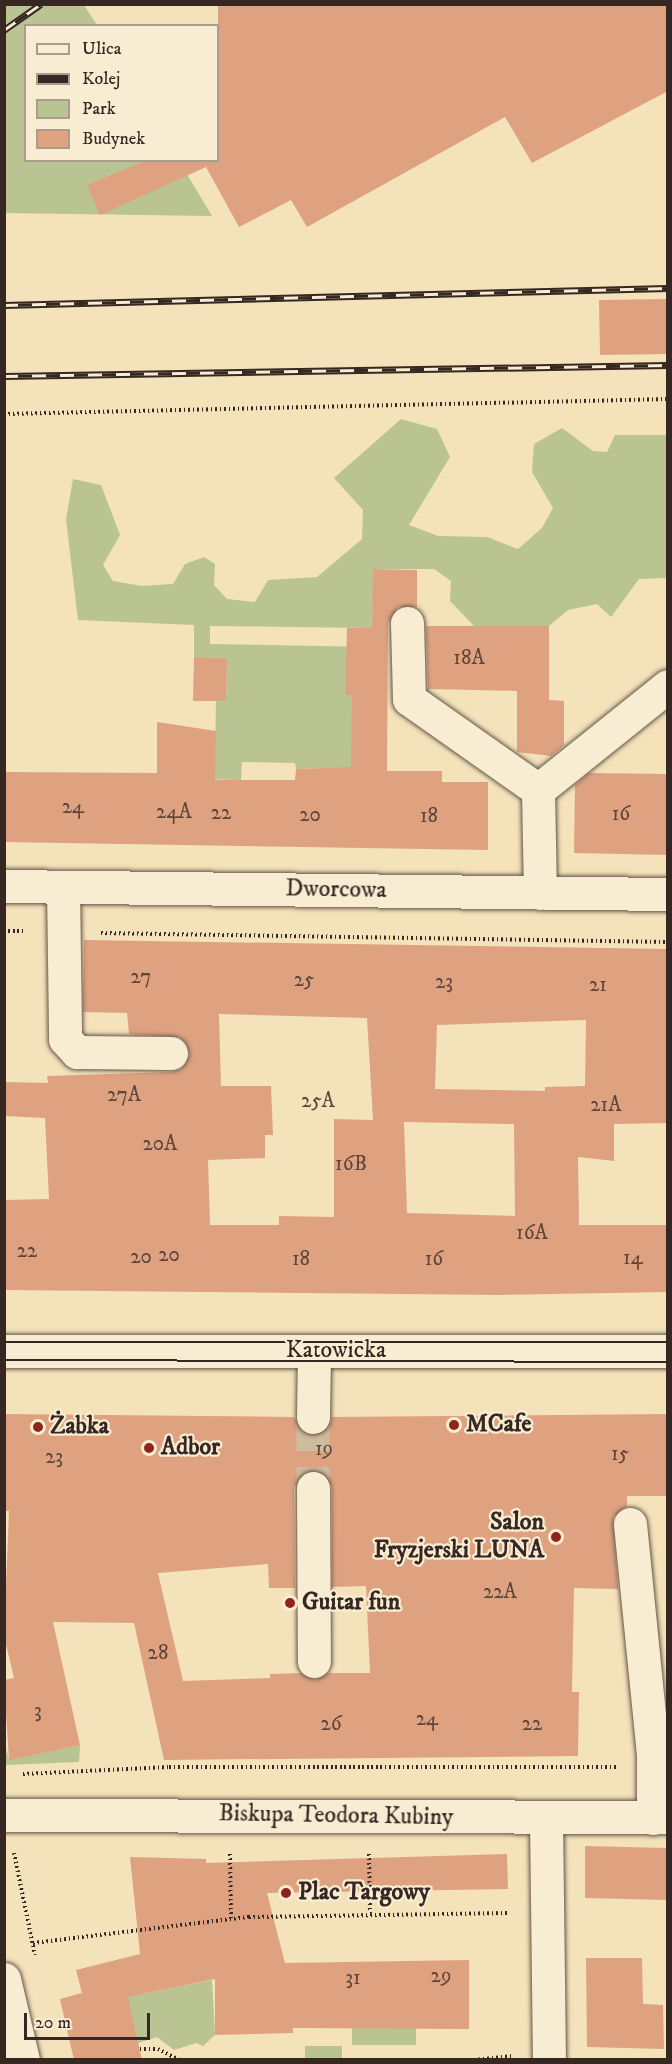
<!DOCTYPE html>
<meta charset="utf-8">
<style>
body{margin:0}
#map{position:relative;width:672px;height:2064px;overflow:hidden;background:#f4e2ba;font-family:"IM FELL DW Pica",serif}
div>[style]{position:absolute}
.green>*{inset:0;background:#b9c492}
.building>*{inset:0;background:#dea281}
.minor-tunnel>*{height:33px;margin-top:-16.5px;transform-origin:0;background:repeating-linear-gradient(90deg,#cebd9c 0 33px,transparent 0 49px)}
.path>*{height:4px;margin-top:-2px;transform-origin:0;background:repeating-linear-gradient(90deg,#362722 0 1.5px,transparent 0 4.5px)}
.roads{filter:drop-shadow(0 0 2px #665648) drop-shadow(0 0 2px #665648)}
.minor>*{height:33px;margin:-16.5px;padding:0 16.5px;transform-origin:16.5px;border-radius:16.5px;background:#f8ecd2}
.tram>*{height:1.5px;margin:-0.75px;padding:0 0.75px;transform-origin:0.75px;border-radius:0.75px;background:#362722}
.rail>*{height:7px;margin-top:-3.5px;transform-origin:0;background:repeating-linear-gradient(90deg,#f8ecd2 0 14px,#362722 0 28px);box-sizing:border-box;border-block:2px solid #362722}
.dots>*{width:16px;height:16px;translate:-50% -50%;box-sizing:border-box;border:3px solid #f8ecd2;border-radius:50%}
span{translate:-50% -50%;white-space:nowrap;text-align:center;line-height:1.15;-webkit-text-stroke:4.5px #f8ecd2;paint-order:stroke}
.number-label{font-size:21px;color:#60463a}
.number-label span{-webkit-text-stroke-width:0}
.street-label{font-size:24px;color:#362722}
.poi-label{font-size:24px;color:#362722;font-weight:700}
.left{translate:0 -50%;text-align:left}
.right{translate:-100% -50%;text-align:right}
.frame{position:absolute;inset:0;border:6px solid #362722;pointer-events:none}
.legend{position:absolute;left:24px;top:24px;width:195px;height:138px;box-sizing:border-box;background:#f8ecd2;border:2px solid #aa9d8c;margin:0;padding:8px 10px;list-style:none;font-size:18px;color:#362722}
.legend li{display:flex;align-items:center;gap:12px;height:30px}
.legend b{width:30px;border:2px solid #aa9d8c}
.scale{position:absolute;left:24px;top:2013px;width:126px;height:27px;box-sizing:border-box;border:3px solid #362722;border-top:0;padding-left:8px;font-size:18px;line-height:21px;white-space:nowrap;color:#362722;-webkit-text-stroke:4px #f8ecd2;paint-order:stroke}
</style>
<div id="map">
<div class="green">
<i style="clip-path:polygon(5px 5px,84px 5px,97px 25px,26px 26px,26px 160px,179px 161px,212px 216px,5px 213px)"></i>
<i style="clip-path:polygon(401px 419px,437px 429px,450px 457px,409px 525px,438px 536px,487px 537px,518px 549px,542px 528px,553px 508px,532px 472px,534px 444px,562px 428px,593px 451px,607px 452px,615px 435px,667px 435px,667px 578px,639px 579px,611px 617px,597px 604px,568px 610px,549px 626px,474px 626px,450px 601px,451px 581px,434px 569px,374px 569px,372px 628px,210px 626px,210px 644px,372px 647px,346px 674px,345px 694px,352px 695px,370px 783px,320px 768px,296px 769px,295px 763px,242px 762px,241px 780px,192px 779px,215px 758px,216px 701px,226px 701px,227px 658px,194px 657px,194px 625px,78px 620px,66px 519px,73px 479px,101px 485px,120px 535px,103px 565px,113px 581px,142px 586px,173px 584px,185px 564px,204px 557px,215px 564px,214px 585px,227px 599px,255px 602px,268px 580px,317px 577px,362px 539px,363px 510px,334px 478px)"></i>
<i style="clip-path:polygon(4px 1741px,9px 1759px,80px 1745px,79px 1762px,5px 1765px)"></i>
<i style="clip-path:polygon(212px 1980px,215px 2035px,203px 2046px,196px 2043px,174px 2050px,157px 2037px,138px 2043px,126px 1991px,142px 1994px)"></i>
<i style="clip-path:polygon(352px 2028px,416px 2028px,416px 2045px,352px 2045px)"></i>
<i style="clip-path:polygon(305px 2046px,342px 2046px,342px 2059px,305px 2059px)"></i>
</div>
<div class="building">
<i style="clip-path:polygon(218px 4px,668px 4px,668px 91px,532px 163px,505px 117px,307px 227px,291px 200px,239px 227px,206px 167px,100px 215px,87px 185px,147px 160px,218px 160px)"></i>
<i style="clip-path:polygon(668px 299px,668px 354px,600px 355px,599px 300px)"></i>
<i style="clip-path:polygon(373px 569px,417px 570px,417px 607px,398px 607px,388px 623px,387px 771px,442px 771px,442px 782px,488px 782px,488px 850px,4px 842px,4px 772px,157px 773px,157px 722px,216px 731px,215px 780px,295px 780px,296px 769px,351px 767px,352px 695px,345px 695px,347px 628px,372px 628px)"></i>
<i style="clip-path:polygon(426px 626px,549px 626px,549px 700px,564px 701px,564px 745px,551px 756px,517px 752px,517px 691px,428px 689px)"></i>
<i style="clip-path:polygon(194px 657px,227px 658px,226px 701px,193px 701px)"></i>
<i style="clip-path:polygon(589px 773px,668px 774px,668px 855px,574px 853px,575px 785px)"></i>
<i style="clip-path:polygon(evenodd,84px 940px,668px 949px,668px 1123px,614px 1124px,614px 1161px,578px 1157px,579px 1225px,668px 1225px,668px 1292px,501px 1295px,4px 1290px,4px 1200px,49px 1199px,45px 1118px,4px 1116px,4px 1082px,48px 1083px,47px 1076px,171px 1072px,181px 1069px,190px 1054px,180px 1037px,129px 1034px,127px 1013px,83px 1012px,84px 940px,219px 1014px,367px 1018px,373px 1120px,334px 1119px,334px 1217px,279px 1216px,279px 1225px,210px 1225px,208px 1160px,265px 1158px,265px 1135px,273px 1135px,271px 1086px,221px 1086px,219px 1014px,84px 940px,586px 1020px,585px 1086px,545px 1087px,545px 1091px,435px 1089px,437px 1025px,586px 1020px,84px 940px,404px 1122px,514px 1124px,515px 1216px,407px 1213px,404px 1122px)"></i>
<i style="clip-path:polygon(evenodd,4px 1414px,294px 1417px,303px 1433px,313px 1436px,329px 1427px,332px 1417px,668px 1414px,668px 1496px,627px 1496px,627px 1506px,613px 1517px,618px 1589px,574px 1588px,572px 1692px,579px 1692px,578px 1756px,164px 1760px,134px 1623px,53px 1622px,80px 1745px,9px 1760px,4px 1680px,14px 1678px,4px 1636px,9px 1511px,4px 1511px,4px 1414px,312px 1469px,323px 1472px,332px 1487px,332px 1587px,366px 1586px,370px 1673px,328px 1673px,315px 1680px,301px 1673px,270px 1674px,270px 1678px,183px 1681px,158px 1573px,268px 1564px,269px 1588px,295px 1588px,294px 1488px,303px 1472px,312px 1469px)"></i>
<i style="clip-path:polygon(585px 1846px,668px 1848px,668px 1900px,585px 1898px)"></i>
<i style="clip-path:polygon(507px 1854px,508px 1889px,267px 1893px,285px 1963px,469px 1960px,469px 2029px,293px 2028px,293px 2033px,215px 2035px,215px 1979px,128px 1997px,142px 2060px,74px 2060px,60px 1999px,82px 1993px,76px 1970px,140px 1954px,130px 1857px,206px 1859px,206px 1863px)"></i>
<i style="clip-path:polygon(586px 1958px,642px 1958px,643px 2004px,663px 2005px,664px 2049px,587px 2047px)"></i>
</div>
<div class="minor-tunnel">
<i style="left:313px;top:1417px;width:71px;rotate:90deg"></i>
</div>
<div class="path">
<i style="left:4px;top:414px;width:664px;rotate:-1.29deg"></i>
<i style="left:4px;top:931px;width:21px"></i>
<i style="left:101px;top:933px;width:567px;rotate:0.91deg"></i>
<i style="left:23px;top:1774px;width:146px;rotate:-2.7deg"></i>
<i style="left:169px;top:1767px;width:447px"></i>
<i style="left:14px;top:1853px;width:104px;rotate:78.4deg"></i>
<i style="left:230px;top:1854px;width:65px;rotate:89.1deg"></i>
<i style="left:369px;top:1854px;width:59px;rotate:89deg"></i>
<i style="left:33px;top:1943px;width:218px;rotate:-6.9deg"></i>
<i style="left:249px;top:1917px;width:259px;rotate:-0.9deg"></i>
<i style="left:140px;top:2049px;width:18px"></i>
<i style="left:158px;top:2049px;width:25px;rotate:27deg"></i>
<i style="left:474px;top:2060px;width:38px;rotate:-6deg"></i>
</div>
<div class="roads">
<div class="minor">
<i style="left:407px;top:623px;width:76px;rotate:88.5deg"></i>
<i style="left:409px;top:699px;width:158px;rotate:35.2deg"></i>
<i style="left:538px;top:790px;width:103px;rotate:88.9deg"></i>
<i style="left:538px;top:790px;width:166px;rotate:-38.7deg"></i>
<i style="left:4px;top:886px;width:664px;rotate:0.69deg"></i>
<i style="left:63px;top:887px;width:152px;rotate:89.2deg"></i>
<i style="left:65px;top:1039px;width:18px;rotate:47deg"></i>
<i style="left:77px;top:1052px;width:94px;rotate:0.6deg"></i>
<i style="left:4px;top:1351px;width:664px"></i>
<i style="left:313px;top:1417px;width:66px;rotate:-89.1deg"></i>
<i style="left:313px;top:1488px;width:173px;rotate:89.7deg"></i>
<i style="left:630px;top:1524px;width:231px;rotate:84.3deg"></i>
<i style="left:653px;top:1754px;width:64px;rotate:90deg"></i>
<i style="left:4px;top:1815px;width:664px;rotate:0.17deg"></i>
<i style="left:546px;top:1818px;width:242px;rotate:89.3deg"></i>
<i style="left:4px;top:1979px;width:83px;rotate:76.8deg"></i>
</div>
</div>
<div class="tram">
<i style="left:4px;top:1342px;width:664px"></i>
<i style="left:4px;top:1360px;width:664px;rotate:0.17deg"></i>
</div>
<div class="rail">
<i style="left:4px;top:30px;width:45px;rotate:-35.1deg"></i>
<i style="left:4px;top:305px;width:664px;rotate:-1.47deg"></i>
<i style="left:4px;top:376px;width:664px;rotate:-0.95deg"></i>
</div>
<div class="dots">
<i style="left:454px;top:1425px;background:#8f2418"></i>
<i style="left:38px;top:1427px;background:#8f2418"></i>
<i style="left:149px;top:1448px;background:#8f2418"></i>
<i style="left:556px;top:1537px;background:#8f2418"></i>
<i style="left:290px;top:1603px;background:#8f2418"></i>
<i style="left:286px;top:1893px;background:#8f2418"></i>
</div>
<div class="number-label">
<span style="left:469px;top:658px">18A</span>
<span style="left:73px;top:807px">24</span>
<span style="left:174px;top:812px">24A</span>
<span style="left:221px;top:813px">22</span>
<span style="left:621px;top:814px">16</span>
<span style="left:310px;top:815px">20</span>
<span style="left:429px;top:816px">18</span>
<span style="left:141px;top:977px">27</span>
<span style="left:304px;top:980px">25</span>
<span style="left:444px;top:982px">23</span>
<span style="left:598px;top:985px">21</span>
<span style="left:124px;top:1095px">27A</span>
<span style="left:318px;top:1101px">25A</span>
<span style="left:606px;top:1105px">21A</span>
<span style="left:160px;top:1144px">20A</span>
<span style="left:351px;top:1164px">16B</span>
<span style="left:532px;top:1233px">16A</span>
<span style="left:27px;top:1251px">22</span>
<span style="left:169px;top:1255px">20</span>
<span style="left:141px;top:1257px">20</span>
<span style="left:633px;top:1258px">14</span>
<span style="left:301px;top:1259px">18</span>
<span style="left:434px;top:1259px">16</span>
<span style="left:324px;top:1449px">19</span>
<span style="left:620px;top:1454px">15</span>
<span style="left:54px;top:1457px">23</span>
<span style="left:500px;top:1592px">22A</span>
<span style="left:158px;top:1653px">28</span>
<span style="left:38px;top:1711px">3</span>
<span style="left:427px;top:1719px">24</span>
<span style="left:331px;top:1724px">26</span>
<span style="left:532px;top:1724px">22</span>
<span style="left:441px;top:1976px">29</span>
<span style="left:353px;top:1978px">31</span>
</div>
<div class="street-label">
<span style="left:336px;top:890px;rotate:1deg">Dworcowa</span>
<span style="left:336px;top:1351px">Katowicka</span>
<span style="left:336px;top:1816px;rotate:1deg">Biskupa Teodora Kubiny</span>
</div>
<div class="poi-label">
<span class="left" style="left:466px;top:1425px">MCafe</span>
<span class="left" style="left:50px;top:1427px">Żabka</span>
<span class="left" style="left:161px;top:1448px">Adbor</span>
<span class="right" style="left:544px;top:1537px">Salon<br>Fryzjerski LUNA</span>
<span class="left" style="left:302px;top:1603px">Guitar fun</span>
<span class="left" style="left:298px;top:1893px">Plac Targowy</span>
</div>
<div class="frame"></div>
<ul class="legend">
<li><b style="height:8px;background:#f8ecd2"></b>Ulica</li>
<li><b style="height:8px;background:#362722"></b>Kolej</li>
<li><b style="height:16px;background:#b9c492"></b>Park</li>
<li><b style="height:16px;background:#dea281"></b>Budynek</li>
</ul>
<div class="scale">20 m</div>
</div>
